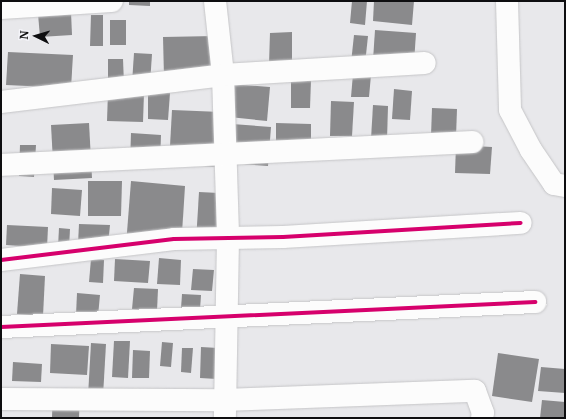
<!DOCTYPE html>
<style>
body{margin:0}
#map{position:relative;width:566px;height:419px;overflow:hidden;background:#e8e8eb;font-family:Merriweather,serif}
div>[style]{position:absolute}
.building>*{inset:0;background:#8a8a8c}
.roads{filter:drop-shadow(0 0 1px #c5c5c7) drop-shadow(0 0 1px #c5c5c7)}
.minor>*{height:22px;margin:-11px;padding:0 11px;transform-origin:11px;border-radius:11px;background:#fcfcfc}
.cycleway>*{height:4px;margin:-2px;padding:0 2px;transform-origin:2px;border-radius:2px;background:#d6006c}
span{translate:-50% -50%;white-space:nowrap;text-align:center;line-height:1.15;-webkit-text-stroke:4px #f4f4f9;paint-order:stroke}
.frame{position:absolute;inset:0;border:2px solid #0e0e10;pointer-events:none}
.north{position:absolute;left:16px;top:16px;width:40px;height:40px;-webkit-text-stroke:3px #f4f4f9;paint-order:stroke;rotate:275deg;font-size:11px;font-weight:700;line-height:16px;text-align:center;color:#0e0e10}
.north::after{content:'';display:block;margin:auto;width:14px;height:18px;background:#0e0e10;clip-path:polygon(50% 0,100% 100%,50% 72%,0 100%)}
</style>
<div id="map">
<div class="building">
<i style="clip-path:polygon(129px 1px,150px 1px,150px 6px,129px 5px)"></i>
<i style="clip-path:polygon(352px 1px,367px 1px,365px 25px,350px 23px)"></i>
<i style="clip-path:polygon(374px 1px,414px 1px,412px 25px,373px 21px)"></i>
<i style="clip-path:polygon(71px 12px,72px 35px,40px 37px,38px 14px)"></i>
<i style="clip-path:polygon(91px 15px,103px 15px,103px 46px,90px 46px)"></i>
<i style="clip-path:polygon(110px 20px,126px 20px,126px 45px,110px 45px)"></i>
<i style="clip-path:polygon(375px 30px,416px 33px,414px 63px,373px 60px)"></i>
<i style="clip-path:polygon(292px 32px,292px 64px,269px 64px,270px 33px)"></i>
<i style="clip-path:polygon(354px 35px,368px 36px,365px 64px,351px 63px)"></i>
<i style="clip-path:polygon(215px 36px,216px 75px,164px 77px,163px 37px)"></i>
<i style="clip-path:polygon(8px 52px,73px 55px,71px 88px,6px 85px)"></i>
<i style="clip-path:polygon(134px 53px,152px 54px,150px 84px,132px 83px)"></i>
<i style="clip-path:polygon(108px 59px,123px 59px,124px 84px,108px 85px)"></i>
<i style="clip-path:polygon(353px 74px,371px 75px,369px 97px,351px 97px)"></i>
<i style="clip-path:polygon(291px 80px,311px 80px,310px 108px,291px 108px)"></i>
<i style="clip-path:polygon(231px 84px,270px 87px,267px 121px,229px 117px)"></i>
<i style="clip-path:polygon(394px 89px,412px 91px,410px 120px,392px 119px)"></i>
<i style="clip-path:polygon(108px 92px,144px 93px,143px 122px,107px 121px)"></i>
<i style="clip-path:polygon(148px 93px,170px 93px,168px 120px,148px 119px)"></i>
<i style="clip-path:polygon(331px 101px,354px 102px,352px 136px,330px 136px)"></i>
<i style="clip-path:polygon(373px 105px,388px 106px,387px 140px,371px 139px)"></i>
<i style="clip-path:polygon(432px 108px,457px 109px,456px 137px,431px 136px)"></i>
<i style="clip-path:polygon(172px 110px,221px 112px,219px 167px,169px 164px)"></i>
<i style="clip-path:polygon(89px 123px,92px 178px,54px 180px,51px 125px)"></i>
<i style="clip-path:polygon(276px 123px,311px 124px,311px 151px,276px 150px)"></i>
<i style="clip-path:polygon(232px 124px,271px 127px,268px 166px,230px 163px)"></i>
<i style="clip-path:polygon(131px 133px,161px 135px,160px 164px,130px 163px)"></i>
<i style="clip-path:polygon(20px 145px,36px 145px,34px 177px,19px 176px)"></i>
<i style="clip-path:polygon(456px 145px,492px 147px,490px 174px,455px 173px)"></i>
<i style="clip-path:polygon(88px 181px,122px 181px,121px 216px,88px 216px)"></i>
<i style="clip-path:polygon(131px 181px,185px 186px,181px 249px,126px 245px)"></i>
<i style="clip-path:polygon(52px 188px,82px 190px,80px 216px,51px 214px)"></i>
<i style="clip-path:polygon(199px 192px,219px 193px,216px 243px,196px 242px)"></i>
<i style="clip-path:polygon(79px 224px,110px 225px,108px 245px,78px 244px)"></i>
<i style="clip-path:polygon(7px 225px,48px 227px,47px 248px,6px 245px)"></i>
<i style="clip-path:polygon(59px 228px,70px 229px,69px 248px,58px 247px)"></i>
<i style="clip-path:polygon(159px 258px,181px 260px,180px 285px,157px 284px)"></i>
<i style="clip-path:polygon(91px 259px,104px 260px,103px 283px,89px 282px)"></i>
<i style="clip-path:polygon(115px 259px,150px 261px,148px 283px,114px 281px)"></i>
<i style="clip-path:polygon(193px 269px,214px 270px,212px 291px,191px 290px)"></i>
<i style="clip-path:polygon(20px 274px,45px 276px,43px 316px,17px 314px)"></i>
<i style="clip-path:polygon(134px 288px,158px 289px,157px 311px,132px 309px)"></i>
<i style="clip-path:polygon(77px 293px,100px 295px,98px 316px,76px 315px)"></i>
<i style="clip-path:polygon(182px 294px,201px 295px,200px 310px,181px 309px)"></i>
<i style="clip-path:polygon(114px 341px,130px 341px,128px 378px,112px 377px)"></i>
<i style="clip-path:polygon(162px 342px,173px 343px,171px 367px,160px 366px)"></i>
<i style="clip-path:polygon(91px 343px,106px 344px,103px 396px,88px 396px)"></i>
<i style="clip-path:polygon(51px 344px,89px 346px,87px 375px,50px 373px)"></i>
<i style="clip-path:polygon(201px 347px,218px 348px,217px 379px,200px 378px)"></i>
<i style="clip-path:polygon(182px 348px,193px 348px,191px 373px,181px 372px)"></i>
<i style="clip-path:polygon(133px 350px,150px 351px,149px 378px,132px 378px)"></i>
<i style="clip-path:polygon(498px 353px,539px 359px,532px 402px,492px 396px)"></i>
<i style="clip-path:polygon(13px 362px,42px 364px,41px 382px,12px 381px)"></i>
<i style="clip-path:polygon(541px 367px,565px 369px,565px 393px,538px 391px)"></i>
<i style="clip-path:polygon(53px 389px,80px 391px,79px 418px,52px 417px)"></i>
<i style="clip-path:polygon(542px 400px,565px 402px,565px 418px,540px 418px)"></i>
</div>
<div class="roads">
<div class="minor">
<i style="left:215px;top:1px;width:74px;rotate:83.8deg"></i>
<i style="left:223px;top:75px;width:163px;rotate:88.2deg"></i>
<i style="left:228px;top:238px;width:180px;rotate:91deg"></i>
<i style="left:507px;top:1px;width:109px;rotate:88.4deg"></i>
<i style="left:510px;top:110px;width:45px;rotate:62.3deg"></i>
<i style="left:531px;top:150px;width:41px;rotate:55.9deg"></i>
<i style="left:554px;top:184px;width:11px;rotate:10deg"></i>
<i style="left:1px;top:8px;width:111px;rotate:-3.6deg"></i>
<i style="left:1px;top:102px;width:224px;rotate:-6.9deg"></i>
<i style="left:223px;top:75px;width:202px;rotate:-3.4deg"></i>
<i style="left:1px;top:165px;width:472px;rotate:-2.8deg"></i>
<i style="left:1px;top:260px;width:174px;rotate:-6.9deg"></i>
<i style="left:174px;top:239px;width:109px;rotate:-1.1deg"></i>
<i style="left:283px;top:237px;width:238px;rotate:-3.4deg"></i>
<i style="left:1px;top:327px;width:535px;rotate:-2.68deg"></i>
<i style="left:1px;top:399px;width:223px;rotate:0.3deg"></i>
<i style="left:224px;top:400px;width:251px;rotate:-2.1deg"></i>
<i style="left:475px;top:391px;width:23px;rotate:70deg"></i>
<i style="left:483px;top:413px;width:5px;rotate:101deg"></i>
</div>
</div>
<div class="cycleway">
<i style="left:1px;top:260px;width:174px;rotate:-6.9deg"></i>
<i style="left:174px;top:239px;width:109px;rotate:-1.1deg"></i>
<i style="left:283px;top:237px;width:238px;rotate:-3.4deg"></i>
<i style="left:1px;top:327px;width:535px;rotate:-2.68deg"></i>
</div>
<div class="frame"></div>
<div class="north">N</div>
</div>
